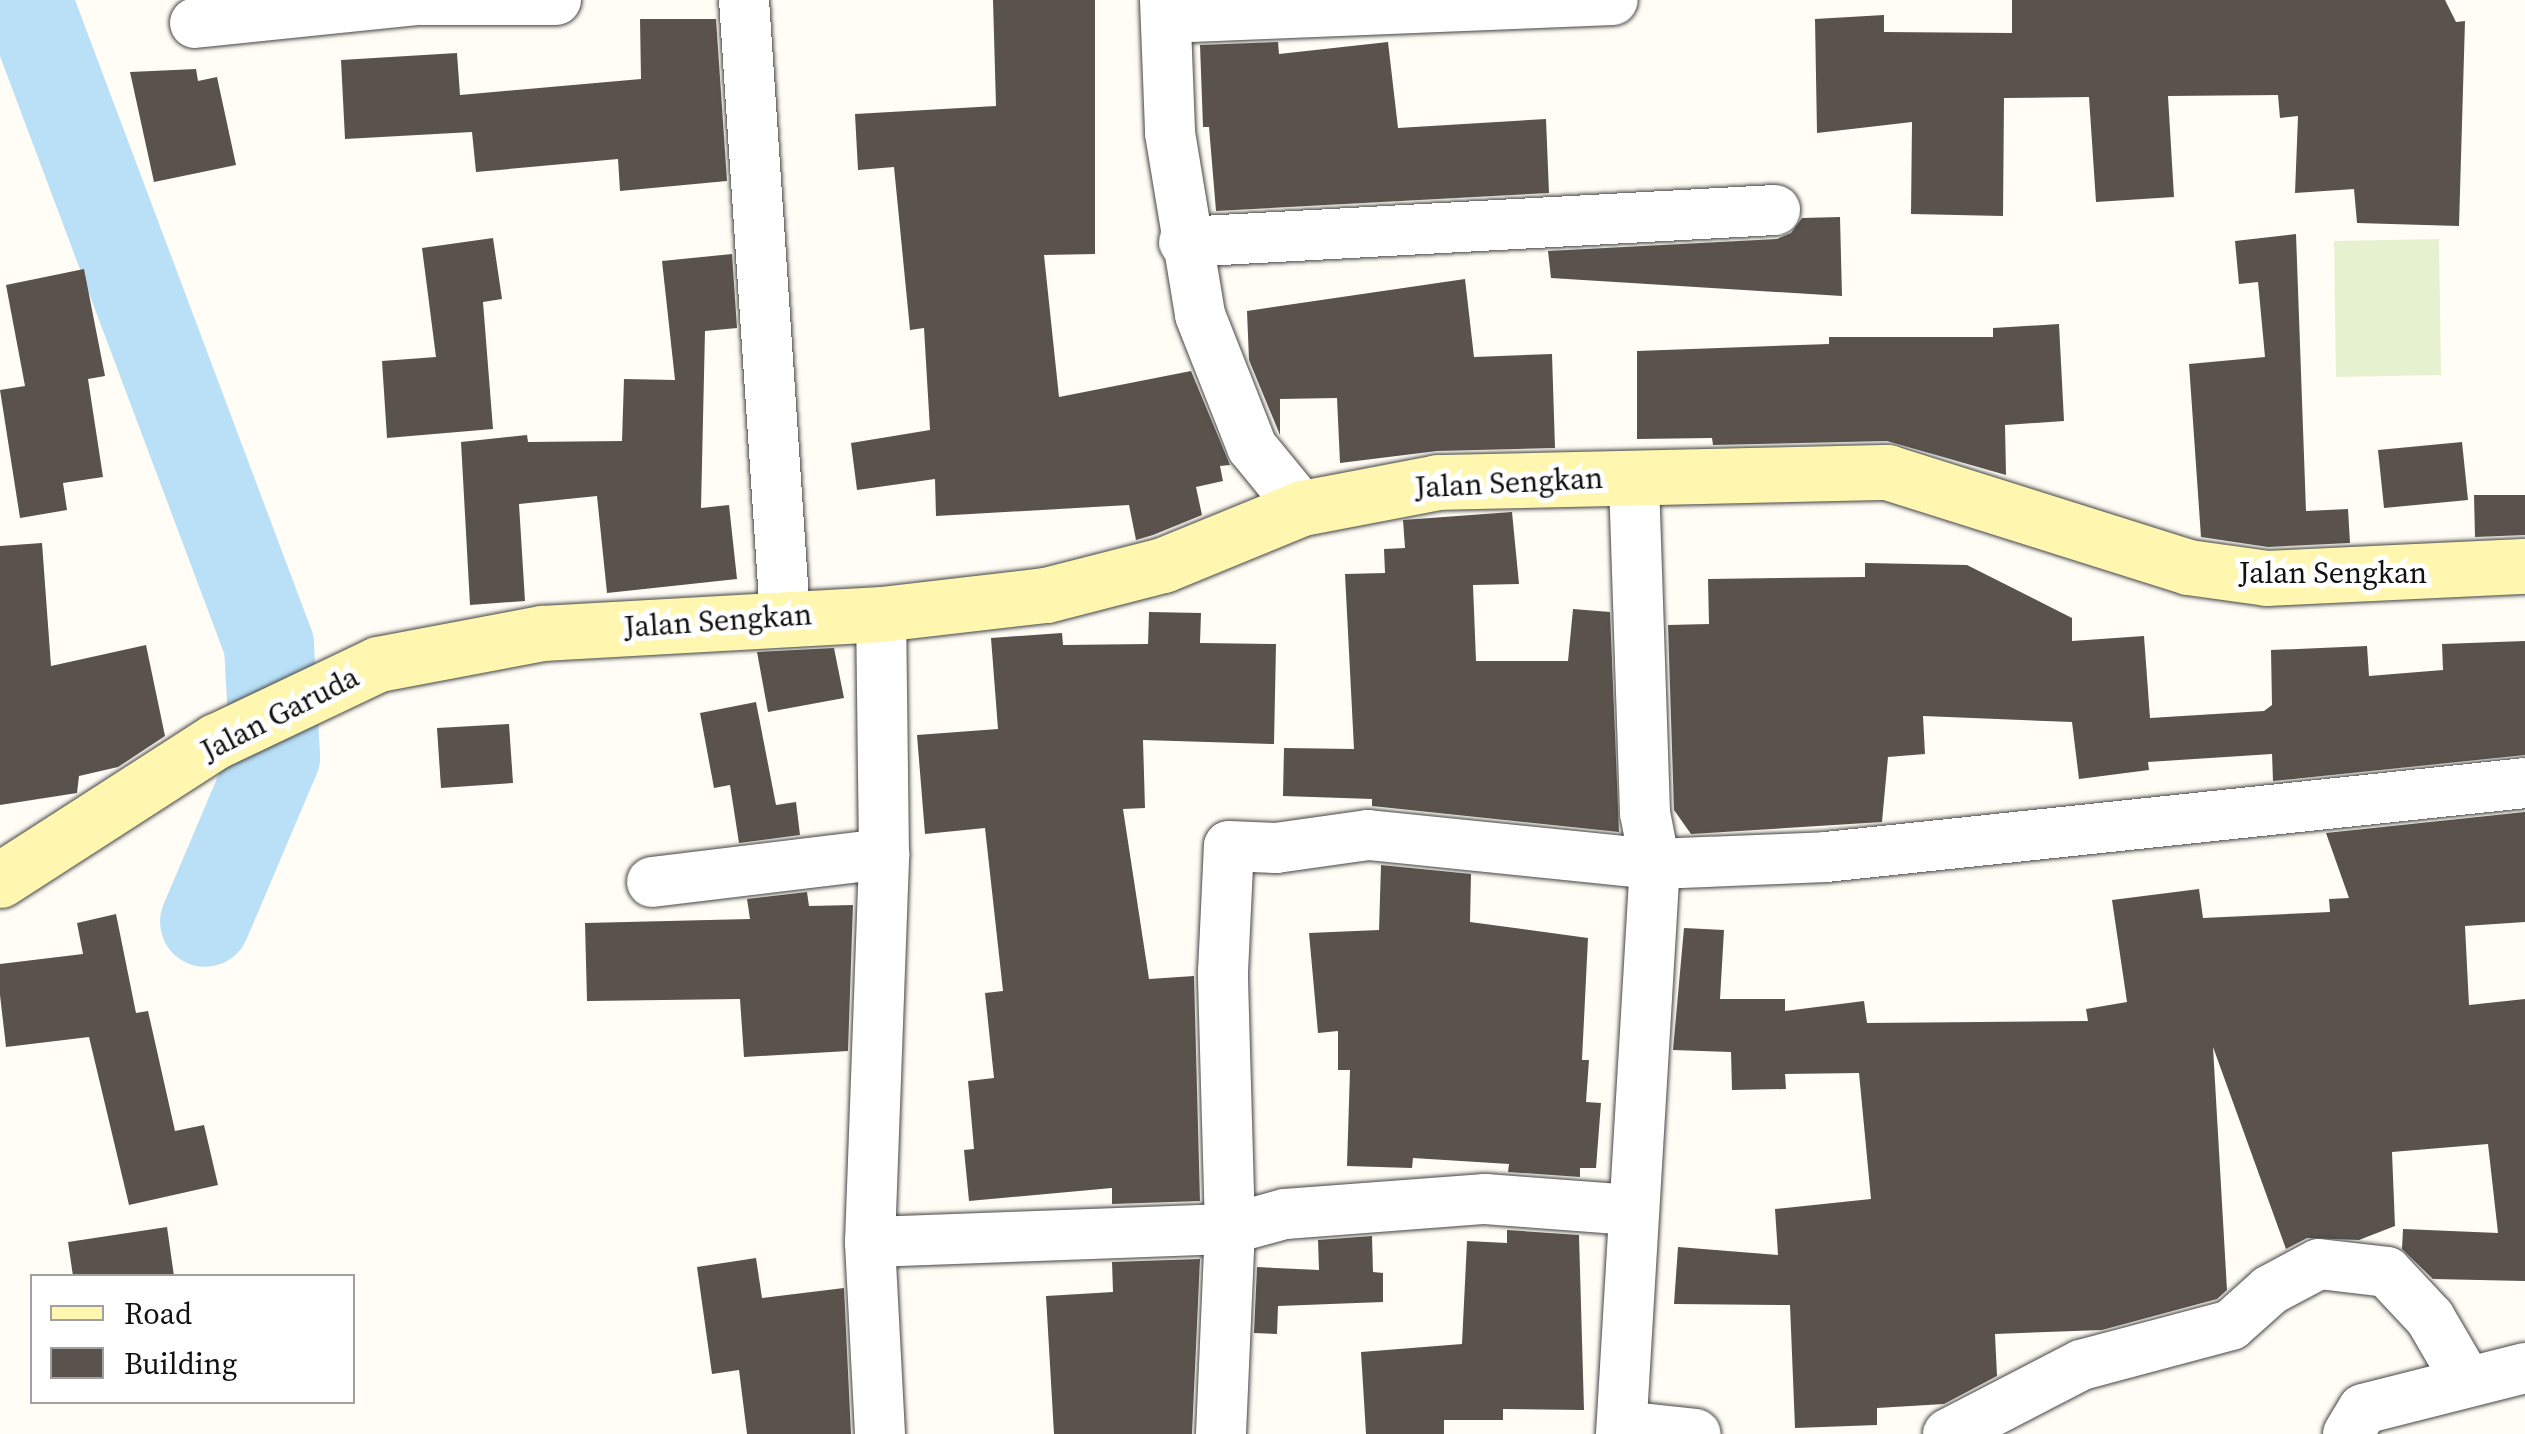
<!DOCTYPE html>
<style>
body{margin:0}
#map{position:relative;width:2525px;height:1434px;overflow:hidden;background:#fffdf5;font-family:"Source Serif 4",serif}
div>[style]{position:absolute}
.pitch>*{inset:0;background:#e6f2cf}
.river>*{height:90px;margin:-45px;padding:0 45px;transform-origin:45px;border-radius:45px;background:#b9e0f7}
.building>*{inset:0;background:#5a524d}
.roads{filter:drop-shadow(0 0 2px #444) drop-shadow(0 0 2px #444)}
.street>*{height:50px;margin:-25px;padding:0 25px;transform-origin:25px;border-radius:25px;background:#fff}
.secondary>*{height:55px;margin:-27.5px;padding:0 27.5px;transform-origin:27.5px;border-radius:27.5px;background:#fff6b0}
span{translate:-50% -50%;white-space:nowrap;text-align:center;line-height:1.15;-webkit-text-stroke:10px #fff;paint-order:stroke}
.street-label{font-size:30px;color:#111}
.legend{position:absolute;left:30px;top:1274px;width:325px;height:130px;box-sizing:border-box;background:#fff;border:2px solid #a0a0a0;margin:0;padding:12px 18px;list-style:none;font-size:30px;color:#111}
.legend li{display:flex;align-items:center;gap:20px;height:50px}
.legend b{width:50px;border:2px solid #a0a0a0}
</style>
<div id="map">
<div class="pitch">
<i style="clip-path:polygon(2439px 239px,2441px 375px,2336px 377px,2334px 241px)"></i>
</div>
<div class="river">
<i style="left:27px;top:0;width:689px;rotate:69.43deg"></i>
<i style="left:269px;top:645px;width:112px;rotate:86.9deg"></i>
<i style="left:275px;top:757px;width:179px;rotate:113deg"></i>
</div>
<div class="building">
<i style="clip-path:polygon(993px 0,1095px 0,1095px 254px,1044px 255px,1059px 397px,1191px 371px,1230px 465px,1220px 466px,1223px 481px,1196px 487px,1202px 515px,1153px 535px,1136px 540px,1129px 505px,936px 516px,935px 479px,857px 490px,851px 443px,930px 430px,924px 328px,910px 330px,894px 167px,858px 170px,855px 114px,996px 106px)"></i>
<i style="clip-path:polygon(2012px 0,2445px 0,2456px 22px,2465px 21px,2459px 226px,2357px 223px,2354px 189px,2295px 193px,2298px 116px,2280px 118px,2278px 95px,2168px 96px,2174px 197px,2096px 202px,2089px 97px,2004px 98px,2003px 216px,1911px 214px,1912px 122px,1817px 133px,1815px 19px,1884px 15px,1884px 32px,2012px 33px)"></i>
<i style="clip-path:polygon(640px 19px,716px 19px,727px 181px,620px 191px,618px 159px,476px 172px,472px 132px,345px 139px,341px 60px,457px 53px,460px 95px,641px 79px)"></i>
<i style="clip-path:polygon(1278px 42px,1279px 54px,1388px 42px,1398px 128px,1546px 119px,1549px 193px,1216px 211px,1209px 127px,1203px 127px,1200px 45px)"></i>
<i style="clip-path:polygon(196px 69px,198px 81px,217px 77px,236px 165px,154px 182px,130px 72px)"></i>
<i style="clip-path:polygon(1840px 217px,1842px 296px,1551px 278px,1548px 251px,1777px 239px,1791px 233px,1802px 218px)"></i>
<i style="clip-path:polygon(2296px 234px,2306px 511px,2348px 509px,2350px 543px,2268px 547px,2201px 537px,2189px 364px,2265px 357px,2258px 282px,2239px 284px,2235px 241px)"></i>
<i style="clip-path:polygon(493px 238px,502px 299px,483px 302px,493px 429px,387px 438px,382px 361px,436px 357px,422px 248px)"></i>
<i style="clip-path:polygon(732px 254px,737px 328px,705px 331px,701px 508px,729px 505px,737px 579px,607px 593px,597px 496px,519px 504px,525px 601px,470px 605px,461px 442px,527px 435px,528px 442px,622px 441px,624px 379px,675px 380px,662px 261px)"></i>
<i style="clip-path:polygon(84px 269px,105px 376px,88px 379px,103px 477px,63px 483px,67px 510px,20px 518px,0 390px,25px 386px,6px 285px)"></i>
<i style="clip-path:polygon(1465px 279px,1474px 357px,1552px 354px,1555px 448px,1437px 451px,1340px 463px,1337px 398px,1280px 399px,1280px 435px,1249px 360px,1247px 311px)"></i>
<i style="clip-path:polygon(2059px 324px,2064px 421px,2005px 425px,2006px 475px,1887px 441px,1713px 445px,1712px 438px,1637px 439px,1637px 351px,1829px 344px,1829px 337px,1993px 337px,1993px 328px)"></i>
<i style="clip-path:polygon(2462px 442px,2468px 500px,2384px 508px,2378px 450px)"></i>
<i style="clip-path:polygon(2474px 495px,2525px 495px,2525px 535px,2475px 537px)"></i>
<i style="clip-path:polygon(1512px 512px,1519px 584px,1473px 585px,1476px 661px,1568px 661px,1573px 609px,1610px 612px,1619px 832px,1372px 806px,1372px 799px,1283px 796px,1284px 748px,1354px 749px,1345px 574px,1385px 573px,1384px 549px,1405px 548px,1403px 520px)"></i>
<i style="clip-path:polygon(42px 543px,51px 666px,146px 645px,165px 736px,118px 767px,79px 776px,77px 793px,0 805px,0 546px)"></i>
<i style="clip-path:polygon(1865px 563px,1967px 565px,2072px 618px,2072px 641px,2144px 636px,2150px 718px,2264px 711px,2272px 705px,2271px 650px,2367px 646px,2369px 676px,2443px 670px,2442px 644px,2525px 641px,2525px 755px,2273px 781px,2272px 754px,2148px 762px,2149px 770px,2079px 779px,2072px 722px,1923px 716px,1925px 754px,1888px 757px,1882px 822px,1691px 834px,1674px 810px,1668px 625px,1709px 624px,1708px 579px,1865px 577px)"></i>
<i style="clip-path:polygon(1149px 612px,1201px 613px,1200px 643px,1276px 644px,1274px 744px,1143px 740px,1145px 808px,1123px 809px,1149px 979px,1194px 976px,1200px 1201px,1112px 1204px,1112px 1188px,969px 1201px,964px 1150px,974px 1149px,968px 1081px,994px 1078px,985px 993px,1003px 991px,985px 828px,925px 834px,917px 735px,998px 729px,991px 638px,1062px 633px,1063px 645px,1148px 644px)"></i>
<i style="clip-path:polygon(834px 648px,844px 698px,768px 712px,757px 652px)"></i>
<i style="clip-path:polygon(756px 702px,776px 805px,796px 802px,800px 835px,739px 843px,730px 785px,714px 788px,700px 713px)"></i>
<i style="clip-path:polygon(509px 724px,513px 783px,441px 788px,437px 728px)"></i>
<i style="clip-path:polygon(2525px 812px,2525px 922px,2465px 926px,2469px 1005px,2525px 999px,2525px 1281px,2433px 1279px,2402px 1249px,2403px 1229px,2498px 1233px,2488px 1144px,2392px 1152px,2395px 1226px,2359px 1240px,2307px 1238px,2286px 1249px,2213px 1047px,2227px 1290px,2217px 1299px,2102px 1330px,1995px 1334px,1997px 1376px,1944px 1404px,1877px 1408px,1877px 1425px,1795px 1428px,1790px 1305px,1674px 1304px,1678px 1247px,1778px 1255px,1775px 1209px,1871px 1199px,1859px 1073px,1785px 1074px,1786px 1089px,1732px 1090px,1731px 1052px,1673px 1050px,1684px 928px,1724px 930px,1720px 999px,1785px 999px,1785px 1011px,1864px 1001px,1867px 1023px,2088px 1021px,2086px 1009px,2127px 1002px,2112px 900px,2199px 889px,2203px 918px,2330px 912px,2329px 899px,2349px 898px,2326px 833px)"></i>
<i style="clip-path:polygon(1381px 865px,1471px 874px,1470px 922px,1588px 938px,1582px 1060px,1589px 1060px,1586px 1102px,1601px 1103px,1596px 1168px,1580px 1168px,1580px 1177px,1508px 1172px,1509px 1164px,1413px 1158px,1412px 1168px,1347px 1166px,1350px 1070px,1338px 1070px,1338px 1031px,1318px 1033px,1309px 933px,1379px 930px)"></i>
<i style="clip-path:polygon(807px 892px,809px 906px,853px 905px,848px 1051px,744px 1057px,740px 999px,587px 1001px,585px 923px,750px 919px,747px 899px)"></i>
<i style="clip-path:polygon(116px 914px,136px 1013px,148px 1011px,175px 1131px,204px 1125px,218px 1185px,129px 1205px,89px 1037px,6px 1047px,0 995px,0 964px,83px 954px,77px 923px)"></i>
<i style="clip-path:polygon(167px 1227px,174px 1276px,73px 1276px,68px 1242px)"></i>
<i style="clip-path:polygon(1507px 1230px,1579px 1235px,1584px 1410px,1503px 1409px,1503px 1420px,1444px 1420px,1444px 1434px,1366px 1434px,1361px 1352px,1462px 1344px,1467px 1241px,1507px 1243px)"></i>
<i style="clip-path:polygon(1372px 1236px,1373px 1272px,1383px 1273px,1383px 1302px,1278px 1306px,1277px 1334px,1254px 1333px,1257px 1267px,1319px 1270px,1318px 1240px)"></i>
<i style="clip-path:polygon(756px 1258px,762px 1298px,844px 1288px,851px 1434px,747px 1434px,739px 1370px,712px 1374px,697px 1267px)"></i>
<i style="clip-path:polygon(1200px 1259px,1192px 1434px,1054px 1434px,1046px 1296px,1113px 1292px,1112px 1262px)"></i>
</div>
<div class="roads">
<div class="street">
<i style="left:422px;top:0;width:134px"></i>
<i style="left:744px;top:0;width:617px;rotate:86.19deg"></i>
<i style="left:1165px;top:0;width:133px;rotate:87.8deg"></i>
<i style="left:1170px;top:133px;width:184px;rotate:80.6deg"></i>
<i style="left:1200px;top:315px;width:142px;rotate:68.5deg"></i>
<i style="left:1252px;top:447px;width:79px;rotate:50.7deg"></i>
<i style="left:1166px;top:18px;width:447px;rotate:-2.3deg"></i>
<i style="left:195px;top:23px;width:222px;rotate:-5.9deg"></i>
<i style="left:1184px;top:242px;width:592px;rotate:-3.1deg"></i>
<i style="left:652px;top:882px;width:234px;rotate:-6.9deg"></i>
<i style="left:870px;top:1242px;width:360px;rotate:-2.1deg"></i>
<i style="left:1230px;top:1229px;width:257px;rotate:-91.6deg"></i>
<i style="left:1223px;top:972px;width:126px;rotate:-87.3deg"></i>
<i style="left:1229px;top:846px;width:47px;rotate:2.4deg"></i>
<i style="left:1276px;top:848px;width:93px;rotate:-8deg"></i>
<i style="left:1368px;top:835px;width:288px;rotate:5.8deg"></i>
<i style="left:1655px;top:864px;width:171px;rotate:-2.3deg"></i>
<i style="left:1826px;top:857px;width:703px;rotate:-6.04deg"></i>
<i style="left:1622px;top:1426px;width:74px;rotate:6.2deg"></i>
<i style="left:880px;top:1434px;width:192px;rotate:-93deg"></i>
<i style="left:870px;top:1242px;width:388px;rotate:-87.9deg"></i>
<i style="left:884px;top:854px;width:240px;rotate:-90.7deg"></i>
<i style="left:1221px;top:1434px;width:205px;rotate:-87.5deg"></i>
<i style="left:1230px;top:1229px;width:57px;rotate:-15.3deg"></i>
<i style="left:1285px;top:1214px;width:201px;rotate:-4.3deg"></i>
<i style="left:1485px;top:1199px;width:147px;rotate:4.3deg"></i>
<i style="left:1621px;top:1434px;width:571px;rotate:-86.59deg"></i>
<i style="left:1655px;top:864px;width:52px;rotate:-101.1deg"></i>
<i style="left:1645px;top:813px;width:337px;rotate:-91.9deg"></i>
<i style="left:1948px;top:1434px;width:150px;rotate:-27.4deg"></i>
<i style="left:2081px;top:1365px;width:155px;rotate:-14.9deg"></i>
<i style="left:2231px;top:1325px;width:52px;rotate:-41.9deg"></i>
<i style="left:2270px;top:1290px;width:55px;rotate:-28deg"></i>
<i style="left:2319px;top:1264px;width:68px;rotate:6.7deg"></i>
<i style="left:2387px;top:1272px;width:63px;rotate:46.9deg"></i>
<i style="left:2430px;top:1318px;width:69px;rotate:59.7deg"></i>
<i style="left:2348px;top:1434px;width:29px;rotate:-59deg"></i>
<i style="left:2363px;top:1409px;width:167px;rotate:-14.2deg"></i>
</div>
<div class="secondary">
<i style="left:0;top:880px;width:257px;rotate:-32.8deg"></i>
<i style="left:216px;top:741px;width:179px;rotate:-25.4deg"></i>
<i style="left:378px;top:664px;width:167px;rotate:-10.7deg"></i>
<i style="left:542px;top:633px;width:340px;rotate:-3.2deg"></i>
<i style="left:881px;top:614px;width:166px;rotate:-6.6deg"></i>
<i style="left:1046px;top:595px;width:121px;rotate:-14.4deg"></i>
<i style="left:1163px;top:565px;width:150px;rotate:-22.3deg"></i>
<i style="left:1302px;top:508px;width:138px;rotate:-10.8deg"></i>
<i style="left:1438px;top:482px;width:449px;rotate:-1.3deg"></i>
<i style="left:1887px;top:472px;width:316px;rotate:17.5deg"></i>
<i style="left:2188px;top:567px;width:80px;rotate:7.9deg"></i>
<i style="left:2267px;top:578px;width:258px;rotate:-2.7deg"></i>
</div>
</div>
<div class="street-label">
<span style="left:1509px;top:483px;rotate:-3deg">Jalan Sengkan</span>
<span style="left:2333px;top:573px">Jalan Sengkan</span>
<span style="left:718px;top:621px;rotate:-4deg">Jalan Sengkan</span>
<span style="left:280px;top:714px;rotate:-27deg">Jalan Garuda</span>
</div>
<ul class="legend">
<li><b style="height:12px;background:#fff6b0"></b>Road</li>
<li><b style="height:28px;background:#5a524d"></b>Building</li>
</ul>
</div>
